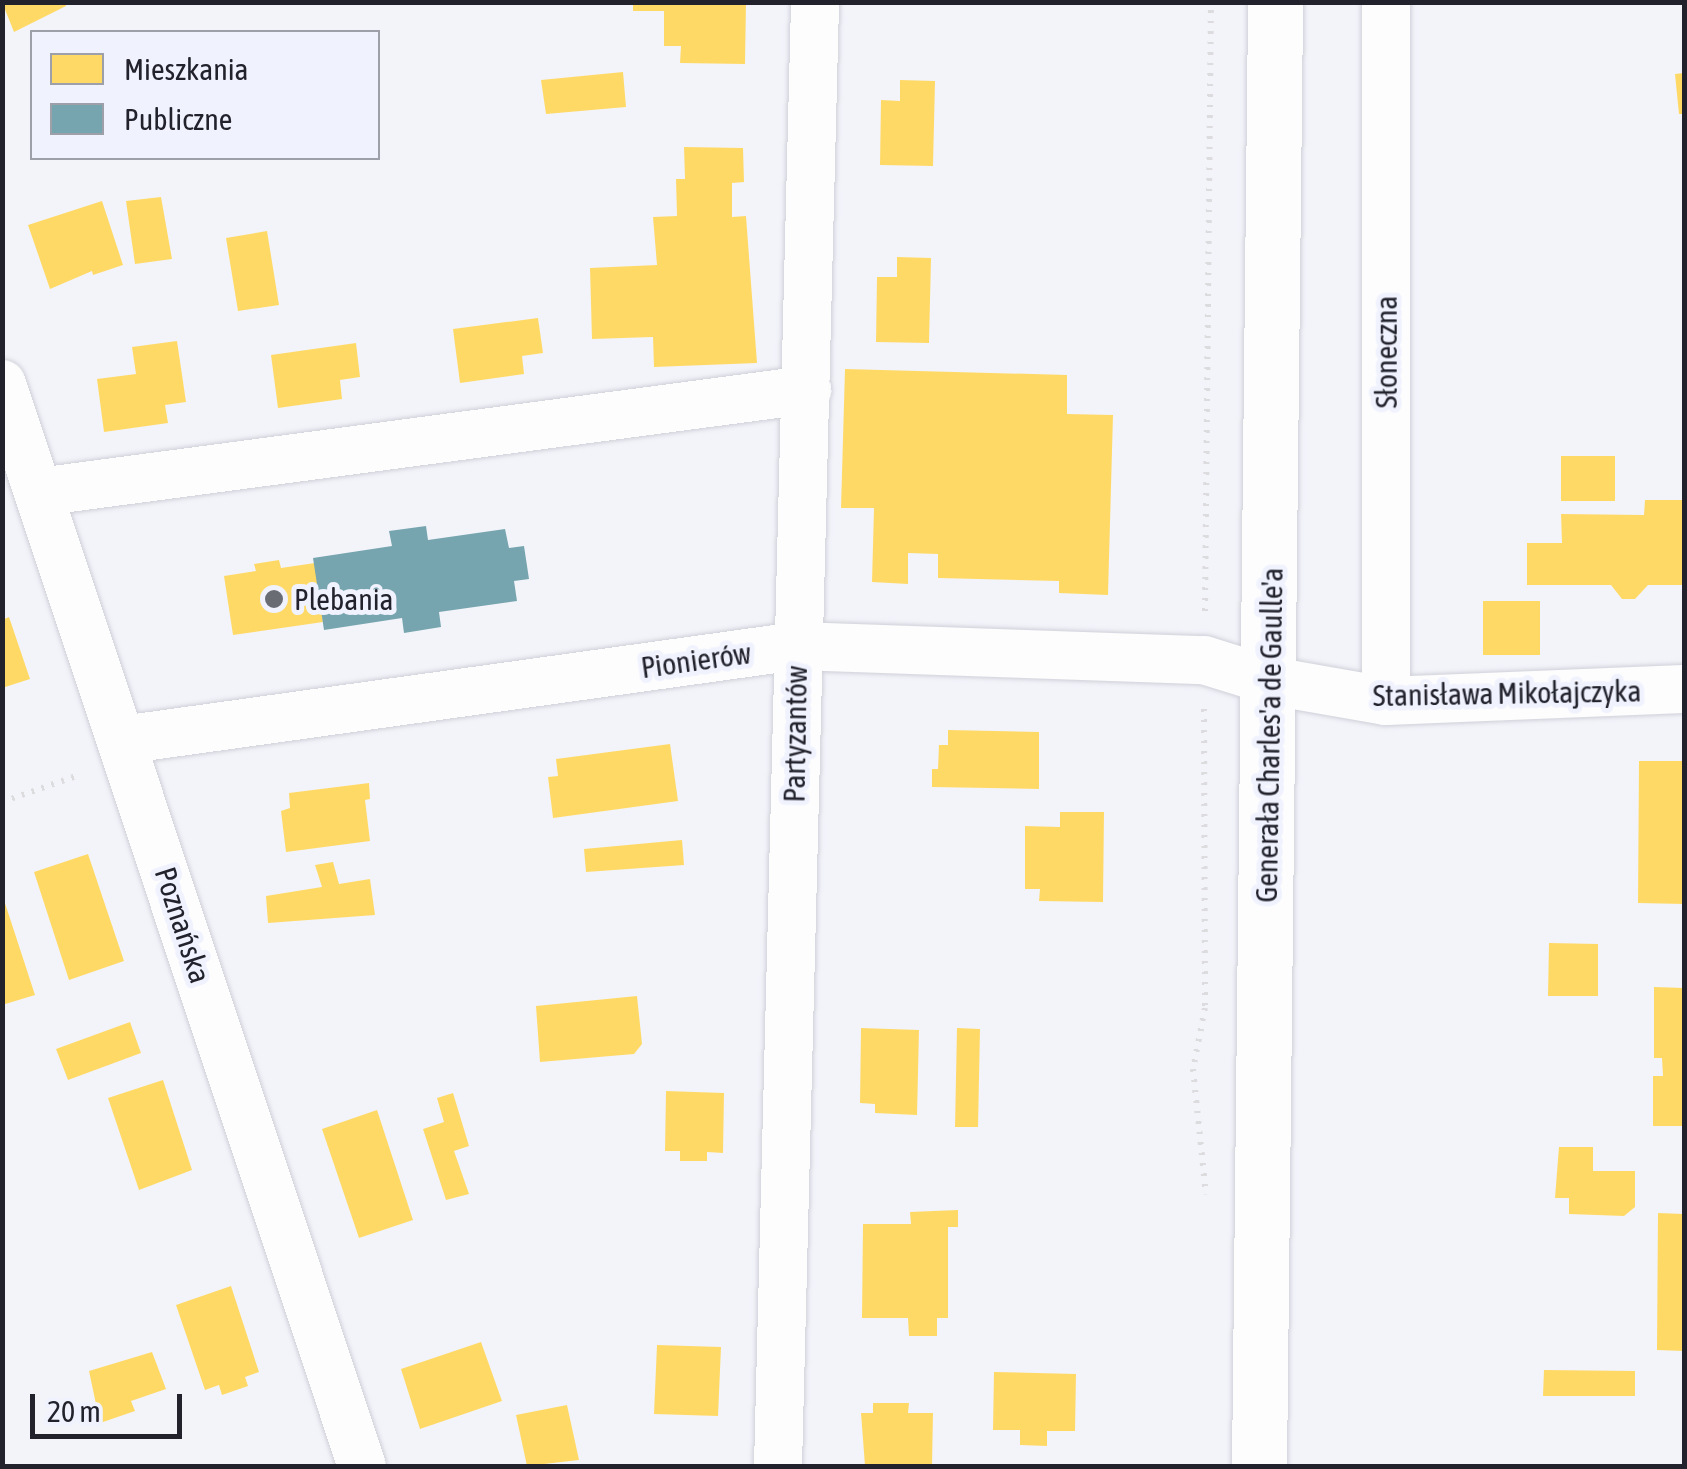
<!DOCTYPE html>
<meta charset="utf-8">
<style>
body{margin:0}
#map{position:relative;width:1687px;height:1469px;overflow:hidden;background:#f3f4fa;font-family:"Asap Condensed",sans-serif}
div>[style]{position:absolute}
.homes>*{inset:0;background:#ffd966}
.public>*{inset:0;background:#76a5af}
.path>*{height:6px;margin-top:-3px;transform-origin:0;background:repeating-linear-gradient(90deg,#dcdcde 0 2.5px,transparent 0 10.5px)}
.roads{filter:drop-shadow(0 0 2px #cfd0d8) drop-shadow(0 0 2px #cfd0d8)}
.street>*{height:48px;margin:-24px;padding:0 24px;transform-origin:24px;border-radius:24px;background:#fdfdfe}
.secondary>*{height:55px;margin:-27.5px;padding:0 27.5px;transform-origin:27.5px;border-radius:27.5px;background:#fdfdfe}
.dots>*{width:28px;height:28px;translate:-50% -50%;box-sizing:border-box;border:5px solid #f0f2fd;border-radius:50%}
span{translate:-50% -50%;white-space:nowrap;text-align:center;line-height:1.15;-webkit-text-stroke:10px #f0f2fd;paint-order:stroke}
.street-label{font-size:30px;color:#21222c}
.poi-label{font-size:30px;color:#21222c}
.left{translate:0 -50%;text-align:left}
.frame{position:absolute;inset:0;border:5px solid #21222c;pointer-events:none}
.legend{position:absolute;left:30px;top:30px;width:350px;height:130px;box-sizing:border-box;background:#f0f2fd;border:2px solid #9d9fa9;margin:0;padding:12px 18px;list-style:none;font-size:30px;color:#21222c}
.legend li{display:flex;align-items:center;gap:20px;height:50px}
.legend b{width:50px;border:2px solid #9d9fa9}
.scale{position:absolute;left:30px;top:1394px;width:152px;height:45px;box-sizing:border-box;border:5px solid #21222c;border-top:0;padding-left:12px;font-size:30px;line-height:35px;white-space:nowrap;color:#21222c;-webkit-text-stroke:8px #f0f2fd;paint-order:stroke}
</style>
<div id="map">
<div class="homes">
<i style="clip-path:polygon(2px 2px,65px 2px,66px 6px,14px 32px)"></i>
<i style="clip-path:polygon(633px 2px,746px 2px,745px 64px,680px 63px,681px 46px,664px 46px,664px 11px,633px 11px)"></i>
<i style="clip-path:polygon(623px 72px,626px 107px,546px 114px,541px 80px)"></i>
<i style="clip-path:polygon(1684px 73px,1684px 114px,1679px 114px,1675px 74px)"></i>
<i style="clip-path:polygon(900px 80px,935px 81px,933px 166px,880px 165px,881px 100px,900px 101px)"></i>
<i style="clip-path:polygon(684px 147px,743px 148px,744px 182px,732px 183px,732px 217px,746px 216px,757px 363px,654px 367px,653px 337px,592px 339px,590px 268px,657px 265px,653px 217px,677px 216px,676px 179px,685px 179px)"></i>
<i style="clip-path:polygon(161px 197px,172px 259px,135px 264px,126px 201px)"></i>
<i style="clip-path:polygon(102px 201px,123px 265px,93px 275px,92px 271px,50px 289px,28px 225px)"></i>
<i style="clip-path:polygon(267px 231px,279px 305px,238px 311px,226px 238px)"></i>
<i style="clip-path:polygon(897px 257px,931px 258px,929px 343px,876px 342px,877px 277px,897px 277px)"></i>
<i style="clip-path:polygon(538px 318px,543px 353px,522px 356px,524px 374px,460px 383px,453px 329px)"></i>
<i style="clip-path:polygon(177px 341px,186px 402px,165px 405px,168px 423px,104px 432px,97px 379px,136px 374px,132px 347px)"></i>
<i style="clip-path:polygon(356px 343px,360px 377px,340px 380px,342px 399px,278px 408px,271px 355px)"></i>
<i style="clip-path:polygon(845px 369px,1067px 375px,1067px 414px,1113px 415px,1108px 595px,1059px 593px,1059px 581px,938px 578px,938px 554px,908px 553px,908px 584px,872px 582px,874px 508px,841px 508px)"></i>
<i style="clip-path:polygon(1561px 456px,1615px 456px,1615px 501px,1561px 501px)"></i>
<i style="clip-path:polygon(1645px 500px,1684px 500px,1684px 585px,1648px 585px,1635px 599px,1622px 599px,1611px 585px,1527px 585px,1527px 543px,1562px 543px,1561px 514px,1644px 515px)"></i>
<i style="clip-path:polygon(279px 560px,281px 568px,315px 563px,323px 622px,233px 635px,224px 576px,256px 571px,254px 564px)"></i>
<i style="clip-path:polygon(1483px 601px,1540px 601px,1540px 655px,1483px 655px)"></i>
<i style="clip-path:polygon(9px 617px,30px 679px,2px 688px,2px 620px)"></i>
<i style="clip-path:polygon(948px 730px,1039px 732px,1039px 789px,932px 787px,932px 769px,938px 769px,939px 745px,948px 745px)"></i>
<i style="clip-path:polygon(670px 744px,678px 801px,553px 818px,548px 777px,558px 776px,556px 759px)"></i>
<i style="clip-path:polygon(1639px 761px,1684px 761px,1684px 904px,1638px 903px)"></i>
<i style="clip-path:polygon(369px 783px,370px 799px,365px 800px,370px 841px,286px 852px,281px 811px,290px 808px,289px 793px)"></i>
<i style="clip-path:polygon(1060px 812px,1104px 812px,1103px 902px,1039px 901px,1040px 889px,1025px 889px,1025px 826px,1060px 827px)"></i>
<i style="clip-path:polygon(682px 840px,684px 865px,586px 872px,584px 849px)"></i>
<i style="clip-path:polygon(88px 854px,124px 961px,69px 980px,34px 872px)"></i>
<i style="clip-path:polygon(333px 862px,339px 884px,370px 879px,375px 915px,268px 923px,266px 896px,322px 887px,315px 865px)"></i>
<i style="clip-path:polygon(3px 897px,35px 995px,2px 1005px,5px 978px)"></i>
<i style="clip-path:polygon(1549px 943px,1598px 944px,1598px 996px,1548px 996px)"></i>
<i style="clip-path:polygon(1654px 987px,1684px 988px,1684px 1126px,1653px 1126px,1653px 1076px,1663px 1076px,1662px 1058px,1654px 1058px)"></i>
<i style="clip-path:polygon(637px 996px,642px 1044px,634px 1054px,540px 1062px,536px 1006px)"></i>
<i style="clip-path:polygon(130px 1022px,141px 1053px,68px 1080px,56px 1049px)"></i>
<i style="clip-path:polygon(861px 1028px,919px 1030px,917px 1115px,875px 1113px,875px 1104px,860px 1103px)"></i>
<i style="clip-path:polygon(957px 1028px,980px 1029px,978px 1127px,955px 1127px)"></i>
<i style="clip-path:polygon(163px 1080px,192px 1170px,139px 1190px,108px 1098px)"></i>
<i style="clip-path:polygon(666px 1091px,724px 1093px,723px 1153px,707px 1152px,707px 1161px,680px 1161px,680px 1151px,665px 1151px)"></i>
<i style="clip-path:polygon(453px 1093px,469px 1146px,454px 1151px,469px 1194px,446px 1200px,423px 1129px,444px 1122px,437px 1098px)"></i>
<i style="clip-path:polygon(377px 1110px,413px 1220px,359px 1238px,322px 1129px)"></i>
<i style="clip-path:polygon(1559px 1147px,1593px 1147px,1593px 1171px,1635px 1171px,1635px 1207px,1624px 1216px,1569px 1214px,1569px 1198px,1555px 1198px)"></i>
<i style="clip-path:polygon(958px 1210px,958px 1227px,948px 1227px,948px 1318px,937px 1318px,937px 1336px,909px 1336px,908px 1318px,862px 1318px,863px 1224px,911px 1224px,910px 1212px)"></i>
<i style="clip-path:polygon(1658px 1213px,1684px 1214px,1684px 1351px,1657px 1350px)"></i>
<i style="clip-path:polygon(231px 1286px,259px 1372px,245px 1377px,248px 1386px,222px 1395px,219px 1385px,205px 1390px,176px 1305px)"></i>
<i style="clip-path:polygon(481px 1342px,502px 1401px,420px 1429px,401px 1369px)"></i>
<i style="clip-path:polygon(657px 1345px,721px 1347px,718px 1416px,654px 1414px)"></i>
<i style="clip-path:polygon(152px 1352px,166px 1389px,131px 1401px,135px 1411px,100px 1423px,89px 1371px)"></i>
<i style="clip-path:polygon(1544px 1370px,1635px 1371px,1635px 1396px,1543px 1396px)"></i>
<i style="clip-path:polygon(994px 1372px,1076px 1374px,1075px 1431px,1047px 1431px,1047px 1446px,1020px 1445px,1020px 1430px,993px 1430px)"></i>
<i style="clip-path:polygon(873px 1403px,909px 1403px,908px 1413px,933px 1413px,932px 1466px,865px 1466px,861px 1413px,873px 1413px)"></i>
<i style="clip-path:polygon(567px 1405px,579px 1460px,527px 1466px,516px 1415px)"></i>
</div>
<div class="public">
<i style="clip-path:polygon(426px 526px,428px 540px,505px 529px,509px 548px,524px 546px,529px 579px,514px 581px,517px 601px,439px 612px,441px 627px,404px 633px,402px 618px,324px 630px,313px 558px,392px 546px,389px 531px)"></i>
</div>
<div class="path">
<i style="left:1205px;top:611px;width:609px;rotate:-89.44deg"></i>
<i style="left:1204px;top:709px;width:299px;rotate:89.8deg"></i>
<i style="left:1205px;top:1008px;width:62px;rotate:101.1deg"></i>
<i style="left:1193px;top:1069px;width:126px;rotate:84.1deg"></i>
<i style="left:2px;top:802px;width:82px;rotate:-19.3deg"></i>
</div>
<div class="roads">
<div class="street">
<i style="left:2px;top:384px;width:1140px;rotate:71.6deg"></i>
<i style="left:39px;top:492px;width:775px;rotate:-7.57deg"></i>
<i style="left:1386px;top:701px;width:699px;rotate:-90deg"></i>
<i style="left:122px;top:740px;width:682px;rotate:-7.93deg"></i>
<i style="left:797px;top:646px;width:407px;rotate:2deg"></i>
<i style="left:1204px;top:660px;width:70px;rotate:17.4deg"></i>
<i style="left:1271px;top:681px;width:117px;rotate:9.9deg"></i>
<i style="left:1386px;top:701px;width:298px;rotate:-2.3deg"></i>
<i style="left:778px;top:1466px;width:1464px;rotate:-88.55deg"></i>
</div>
<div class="secondary">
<i style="left:1259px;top:1466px;width:1464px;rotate:-89.37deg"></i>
</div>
</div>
<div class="dots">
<i style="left:274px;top:599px;background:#6a6c74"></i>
</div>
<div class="street-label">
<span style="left:1386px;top:352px;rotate:-90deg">Słoneczna</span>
<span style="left:696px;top:660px;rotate:-8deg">Pionierów</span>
<span style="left:1507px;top:693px;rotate:-1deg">Stanisława Mikołajczyka</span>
<span style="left:795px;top:734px;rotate:-89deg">Partyzantów</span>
<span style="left:1269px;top:735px;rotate:-89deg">Generała Charles'a de Gaulle'a</span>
<span style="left:183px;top:925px;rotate:72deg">Poznańska</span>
</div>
<div class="poi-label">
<span class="left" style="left:294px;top:599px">Plebania</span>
</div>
<div class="frame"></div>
<ul class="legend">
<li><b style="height:28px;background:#ffd966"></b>Mieszkania</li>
<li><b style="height:28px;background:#76a5af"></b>Publiczne</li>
</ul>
<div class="scale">20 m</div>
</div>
